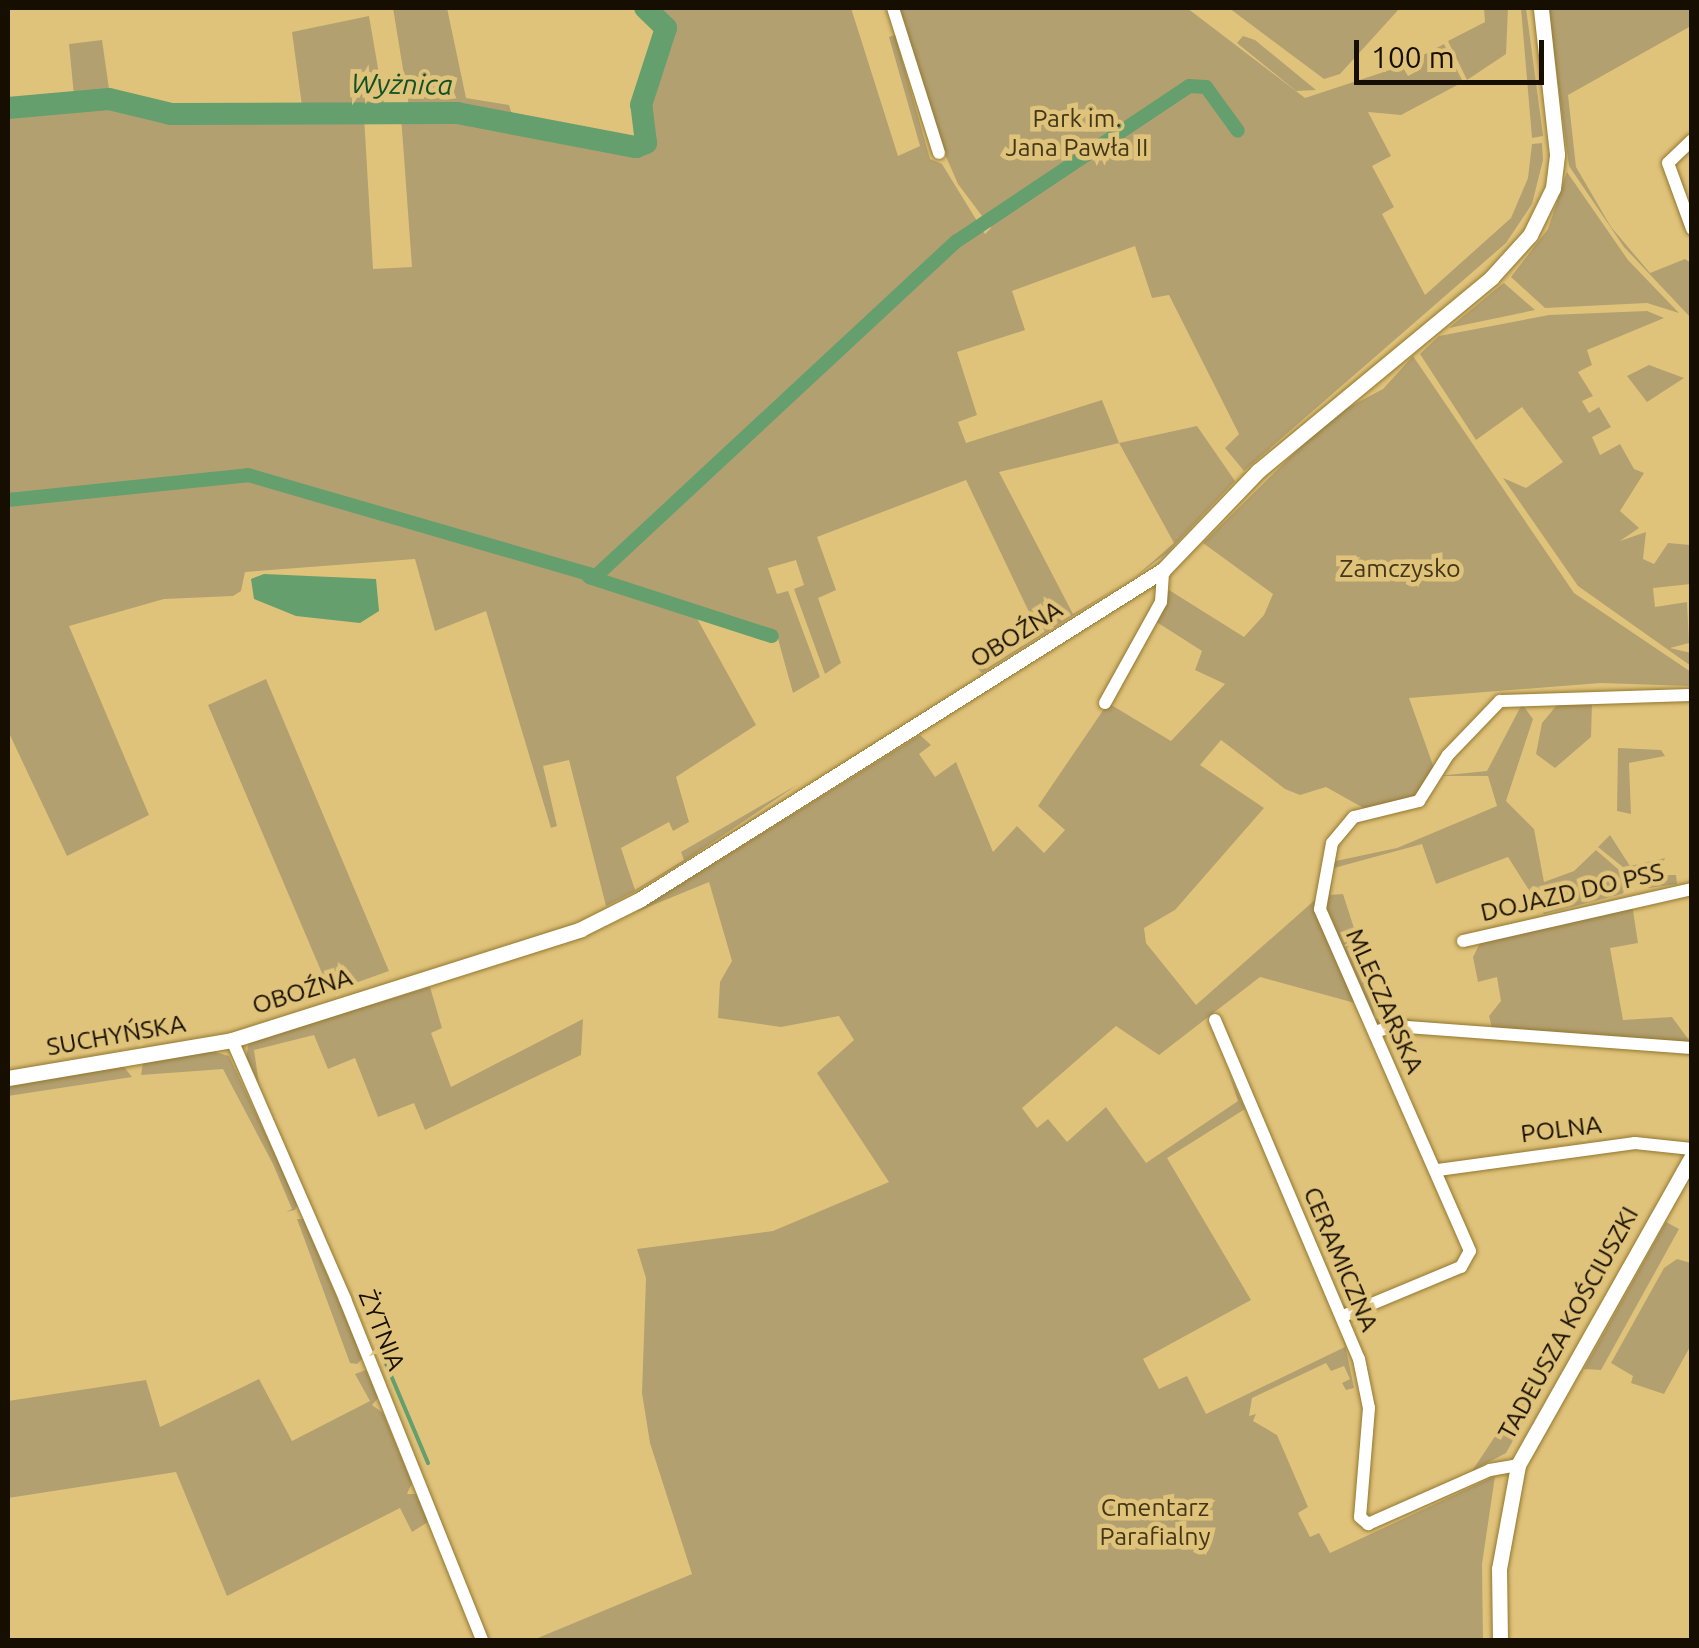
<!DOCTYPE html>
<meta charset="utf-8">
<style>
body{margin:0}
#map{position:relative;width:1699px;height:1648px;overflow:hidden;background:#e0c37b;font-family:Ubuntu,sans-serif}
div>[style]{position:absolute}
.green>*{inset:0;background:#b3a071}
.water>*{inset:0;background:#659f6e}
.stream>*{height:4px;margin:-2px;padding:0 2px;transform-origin:2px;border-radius:2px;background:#659f6e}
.canal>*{height:14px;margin:-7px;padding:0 7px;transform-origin:7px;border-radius:7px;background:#659f6e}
.river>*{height:22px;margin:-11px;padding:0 11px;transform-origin:11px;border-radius:11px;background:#659f6e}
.roads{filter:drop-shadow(0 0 2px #93782f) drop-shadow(0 0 2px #93782f)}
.minor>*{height:12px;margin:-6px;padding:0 6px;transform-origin:6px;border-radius:6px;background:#fff}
.tertiary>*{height:15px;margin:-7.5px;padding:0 7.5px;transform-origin:7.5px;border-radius:7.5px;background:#fff}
span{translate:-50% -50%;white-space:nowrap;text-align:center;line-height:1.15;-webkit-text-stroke:9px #e0c37b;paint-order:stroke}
.park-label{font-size:25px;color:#433718}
.street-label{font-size:25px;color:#160e00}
.water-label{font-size:28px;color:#115123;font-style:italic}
.frame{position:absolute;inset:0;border:10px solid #160e00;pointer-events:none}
.scale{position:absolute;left:1354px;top:40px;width:190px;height:45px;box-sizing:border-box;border:5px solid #160e00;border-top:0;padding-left:12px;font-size:30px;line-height:35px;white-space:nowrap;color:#160e00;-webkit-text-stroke:8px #e0c37b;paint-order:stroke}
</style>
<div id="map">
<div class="green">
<i style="clip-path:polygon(evenodd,393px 8px,447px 8px,466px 98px,509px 105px,513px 118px,636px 147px,646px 142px,641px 105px,666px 28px,645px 8px,851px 8px,898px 156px,920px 146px,889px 37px,895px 35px,930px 159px,942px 164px,985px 234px,991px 228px,958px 184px,923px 104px,896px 8px,1187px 8px,1305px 98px,1402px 66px,1408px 76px,1421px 69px,1416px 59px,1444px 44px,1463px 82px,1401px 115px,1368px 112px,1391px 156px,1372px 166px,1394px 207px,1382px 214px,1425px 295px,1511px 218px,1528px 178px,1532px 144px,1542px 143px,1543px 160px,1532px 204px,1506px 243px,1244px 471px,1225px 448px,1239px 434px,1169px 295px,1152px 298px,1135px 246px,1012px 291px,1025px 330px,957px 352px,977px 415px,958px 422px,966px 443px,1102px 400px,1119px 443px,1197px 426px,1235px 481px,1167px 553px,1135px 577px,1174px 543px,1119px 443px,999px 472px,1073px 614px,1123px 584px,982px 673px,976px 667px,982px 663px,986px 669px,1040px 635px,966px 480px,817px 537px,836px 590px,818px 598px,841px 663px,825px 674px,794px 589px,804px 585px,796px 560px,768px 568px,777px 594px,788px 591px,820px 677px,793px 693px,778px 639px,694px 613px,756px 725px,676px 777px,689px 822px,673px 831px,669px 822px,621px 848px,635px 890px,684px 860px,681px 852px,797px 785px,685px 861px,636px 891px,606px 906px,569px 760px,543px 766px,557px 826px,551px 828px,486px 611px,435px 631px,415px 559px,245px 572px,241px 591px,233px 596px,164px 599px,69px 626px,149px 815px,67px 856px,8px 731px,8px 505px,202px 479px,8px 495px,8px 101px,74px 96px,69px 44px,102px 40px,110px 96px,176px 113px,302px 106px,292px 32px,369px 16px,384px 103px,409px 106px,393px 8px,364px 116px,401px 116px,412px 267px,373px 269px,364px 116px)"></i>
<i style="clip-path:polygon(1229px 8px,1400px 8px,1340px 74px,1324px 79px)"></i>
<i style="clip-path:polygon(1484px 8px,1508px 8px,1506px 54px,1467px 80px,1448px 41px,1485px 22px)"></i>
<i style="clip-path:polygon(1521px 8px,1526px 8px,1543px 136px,1532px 138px)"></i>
<i style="clip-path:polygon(1548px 8px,1691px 8px,1691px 26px,1568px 95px,1576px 167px,1611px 227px,1650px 273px,1685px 259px,1691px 263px,1691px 318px,1624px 247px,1569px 166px)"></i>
<i style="clip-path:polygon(1243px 36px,1255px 40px,1316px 90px,1296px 91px,1237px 43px)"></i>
<i style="clip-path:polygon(1567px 172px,1628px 260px,1679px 313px,1647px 303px,1545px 308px,1511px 277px,1548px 229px)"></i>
<i style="clip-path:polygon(1504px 283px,1535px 310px,1449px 328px,1501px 285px)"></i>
<i style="clip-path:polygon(1647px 311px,1664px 318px,1587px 350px,1592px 365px,1578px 372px,1593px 396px,1582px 401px,1589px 413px,1599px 407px,1611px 427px,1592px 437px,1600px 455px,1620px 444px,1634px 469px,1644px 473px,1620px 511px,1639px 528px,1620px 541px,1646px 532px,1643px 559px,1654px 564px,1668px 543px,1691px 545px,1691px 584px,1653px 588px,1655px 607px,1687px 602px,1689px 643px,1670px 648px,1691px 653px,1691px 666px,1578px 586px,1503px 478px,1526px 488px,1563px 462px,1522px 407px,1476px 440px,1420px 354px,1439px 336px,1549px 315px)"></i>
<i style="clip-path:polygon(1413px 356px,1574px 593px,1691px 672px,1691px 686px,1601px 683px,1409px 698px,1434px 768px,1420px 795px,1369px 811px,1326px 787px,1300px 795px,1285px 789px,1221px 740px,1200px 765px,1264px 808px,1175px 910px,1144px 928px,1146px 943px,1196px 1005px,1316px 899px,1355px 1003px,1260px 977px,1159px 1055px,1116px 1026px,1022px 1108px,1037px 1128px,1048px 1119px,1067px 1142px,1106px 1107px,1146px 1163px,1238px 1101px,1229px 1074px,1245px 1109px,1167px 1158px,1251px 1300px,1143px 1359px,1159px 1389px,1187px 1376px,1206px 1414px,1345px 1347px,1341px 1325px,1354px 1388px,1346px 1390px,1342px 1383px,1350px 1379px,1344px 1366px,1331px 1371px,1326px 1363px,1252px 1398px,1249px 1416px,1256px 1414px,1253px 1421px,1277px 1435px,1308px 1507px,1298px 1513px,1310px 1537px,1319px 1533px,1330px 1553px,1495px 1476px,1482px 1564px,1483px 1640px,533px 1640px,692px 1574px,650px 1443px,642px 1393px,646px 1278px,637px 1249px,773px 1231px,889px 1182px,817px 1073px,854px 1040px,839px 1016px,781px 1027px,718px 1018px,720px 982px,732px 961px,709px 882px,636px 912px,920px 735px,931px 745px,919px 754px,935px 777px,956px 762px,993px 852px,1017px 826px,1044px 853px,1065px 830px,1038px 806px,1108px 703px,1171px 741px,1225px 684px,1195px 670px,1202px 651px,1155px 621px,1169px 590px,1244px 637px,1264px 615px,1273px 594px,1203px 543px,1332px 416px,1383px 389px)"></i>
<i style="clip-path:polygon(1649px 365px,1684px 378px,1647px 402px,1627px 376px)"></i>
<i style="clip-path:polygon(266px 679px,389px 971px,330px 992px,208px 705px)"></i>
<i style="clip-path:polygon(1592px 703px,1591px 737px,1555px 768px,1536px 754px,1542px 723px,1557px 705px)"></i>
<i style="clip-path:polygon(1522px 704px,1533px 719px,1506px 801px,1534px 829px,1544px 882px,1574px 871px,1596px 850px,1634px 883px,1622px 894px,1544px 914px,1508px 857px,1436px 884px,1422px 844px,1334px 868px,1331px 862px,1397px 848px,1497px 806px,1488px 776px,1437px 776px,1487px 771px)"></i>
<i style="clip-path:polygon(1618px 748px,1661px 750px,1665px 756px,1629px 763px,1631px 814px,1617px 811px)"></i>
<i style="clip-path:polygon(1610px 835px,1630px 866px,1665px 858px,1658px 875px,1676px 875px,1677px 884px,1649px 888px,1598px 847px)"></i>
<i style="clip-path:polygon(1332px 880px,1330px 895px,1343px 894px,1373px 987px,1374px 1020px,1390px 1014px,1444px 1029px,1374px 1023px,1331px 933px,1324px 896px)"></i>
<i style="clip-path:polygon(1632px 904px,1638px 943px,1610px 948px,1623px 1020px,1672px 1017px,1691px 1043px,1492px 1028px,1489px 1016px,1501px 1001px,1497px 977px,1478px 982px,1473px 957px,1480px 943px)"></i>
<i style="clip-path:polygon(430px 987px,442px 1028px,431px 1033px,451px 1087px,583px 1019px,581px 1055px,425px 1130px,414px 1103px,378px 1117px,355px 1058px,328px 1069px,314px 1035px,254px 1050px,259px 1084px,246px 1057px,249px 1042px)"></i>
<i style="clip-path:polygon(211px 1051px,229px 1056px,298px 1204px,295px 1210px,286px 1212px,292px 1209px,273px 1164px,223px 1069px,141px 1075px,143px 1063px)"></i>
<i style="clip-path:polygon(124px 1067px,132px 1077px,8px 1096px,8px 1085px)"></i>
<i style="clip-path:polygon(297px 1219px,303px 1219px,353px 1335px,362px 1359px,357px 1364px,350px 1363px)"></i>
<i style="clip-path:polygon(1666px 1222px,1679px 1229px,1601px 1370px,1584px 1369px)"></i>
<i style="clip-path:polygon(1677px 1259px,1691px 1263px,1691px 1345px,1664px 1394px,1631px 1383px,1633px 1376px,1611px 1363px,1664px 1268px)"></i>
<i style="clip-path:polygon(1561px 1337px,1568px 1342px,1506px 1453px,1472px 1471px)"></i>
<i style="clip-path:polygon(366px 1370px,378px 1398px,372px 1405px,383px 1413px,412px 1483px,407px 1494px,416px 1494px,428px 1522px,412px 1532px,400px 1508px,227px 1596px,176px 1472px,8px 1498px,8px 1401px,146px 1380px,160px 1427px,259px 1379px,292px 1441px,370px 1401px,355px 1374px)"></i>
</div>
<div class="water">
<i style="clip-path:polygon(264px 574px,376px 579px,379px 611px,360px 623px,296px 616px,254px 599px,251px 579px)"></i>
</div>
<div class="stream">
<i style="left:379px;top:1347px;width:126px;rotate:67.1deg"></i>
</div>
<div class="canal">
<i style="left:8px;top:500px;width:241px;rotate:-5.9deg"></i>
<i style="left:248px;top:475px;width:362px;rotate:16.2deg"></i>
<i style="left:596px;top:576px;width:492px;rotate:-42.9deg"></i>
<i style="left:957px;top:241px;width:279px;rotate:-33.7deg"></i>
<i style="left:1189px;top:86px;width:17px;rotate:3deg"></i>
<i style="left:1206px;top:87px;width:54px;rotate:54deg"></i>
<i style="left:589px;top:577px;width:192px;rotate:17.9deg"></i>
</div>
<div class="river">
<i style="left:8px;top:108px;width:101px;rotate:-5.1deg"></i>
<i style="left:109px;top:99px;width:64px;rotate:13.6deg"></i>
<i style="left:171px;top:114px;width:286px;rotate:-0.2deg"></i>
<i style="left:457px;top:113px;width:182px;rotate:10.8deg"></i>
<i style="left:636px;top:147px;width:11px;rotate:-22deg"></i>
<i style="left:646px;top:143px;width:38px;rotate:-97deg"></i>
<i style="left:641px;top:105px;width:81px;rotate:-72deg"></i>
<i style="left:666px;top:28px;width:29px;rotate:-136deg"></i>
</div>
<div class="roads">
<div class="minor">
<i style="left:893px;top:8px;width:152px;rotate:72.4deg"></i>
<i style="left:1692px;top:140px;width:33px;rotate:136deg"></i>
<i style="left:1668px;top:163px;width:70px;rotate:70deg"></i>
<i style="left:1105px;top:703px;width:115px;rotate:-61deg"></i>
<i style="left:1161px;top:602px;width:32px;rotate:-86deg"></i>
<i style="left:1463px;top:941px;width:235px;rotate:-12.8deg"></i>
<i style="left:1215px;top:1020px;width:368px;rotate:67deg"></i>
<i style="left:1359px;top:1359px;width:50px;rotate:78.5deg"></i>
<i style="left:1369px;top:1408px;width:109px;rotate:94.7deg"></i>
<i style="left:1360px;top:1517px;width:11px;rotate:41deg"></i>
<i style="left:1368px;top:1524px;width:133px;rotate:-23.9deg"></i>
<i style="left:1490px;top:1470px;width:28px;rotate:-10deg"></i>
<i style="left:1375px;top:1032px;width:19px;rotate:-18deg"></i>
<i style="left:1393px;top:1026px;width:300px;rotate:4.2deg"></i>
<i style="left:232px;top:1040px;width:283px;rotate:66.4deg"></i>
<i style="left:345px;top:1299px;width:367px;rotate:68.1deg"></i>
<i style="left:1438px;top:1170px;width:199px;rotate:-7.8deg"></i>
<i style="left:1635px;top:1143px;width:57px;rotate:6deg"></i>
<i style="left:1343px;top:1316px;width:128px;rotate:-22.6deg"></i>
<i style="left:1461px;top:1267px;width:18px;rotate:-61deg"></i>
<i style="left:1470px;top:1251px;width:373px;rotate:-113.7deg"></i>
<i style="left:1320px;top:909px;width:67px;rotate:-79.7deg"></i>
<i style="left:1332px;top:843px;width:34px;rotate:-50deg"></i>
<i style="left:1354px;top:817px;width:67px;rotate:-13.8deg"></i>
<i style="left:1419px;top:801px;width:54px;rotate:-57.8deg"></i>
<i style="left:1448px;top:755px;width:75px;rotate:-46.1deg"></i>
<i style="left:1500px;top:701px;width:192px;rotate:-1.8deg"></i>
</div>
<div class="tertiary">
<i style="left:8px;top:1078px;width:227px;rotate:-9.6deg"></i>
<i style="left:232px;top:1040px;width:366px;rotate:-17.6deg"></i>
<i style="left:581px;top:929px;width:65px;rotate:-26.6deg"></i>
<i style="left:639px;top:900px;width:619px;rotate:-32.2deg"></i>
<i style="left:1163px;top:570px;width:137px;rotate:-46.2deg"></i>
<i style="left:1258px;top:471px;width:303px;rotate:-39.6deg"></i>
<i style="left:1491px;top:278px;width:58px;rotate:-47.8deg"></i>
<i style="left:1530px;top:235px;width:52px;rotate:-63.9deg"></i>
<i style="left:1553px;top:188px;width:34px;rotate:-83deg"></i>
<i style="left:1557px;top:154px;width:147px;rotate:-96.3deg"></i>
<i style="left:1500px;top:1640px;width:71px;rotate:-90.8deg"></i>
<i style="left:1499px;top:1569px;width:106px;rotate:-79.6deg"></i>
<i style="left:1518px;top:1465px;width:355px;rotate:-60.6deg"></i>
</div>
</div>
<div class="park-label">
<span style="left:1077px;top:133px">Park im.<br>Jana Pawła II</span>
<span style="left:1400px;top:568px">Zamczysko</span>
<span style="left:1155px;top:1522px">Cmentarz<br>Parafialny</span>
</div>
<div class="street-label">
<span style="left:1016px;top:634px;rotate:-32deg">OBOŹNA</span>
<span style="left:1572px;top:892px;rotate:-13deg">DOJAZD DO PSS</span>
<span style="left:302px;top:991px;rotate:-17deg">OBOŹNA</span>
<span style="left:1385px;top:1001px;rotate:66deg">MLECZARSKA</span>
<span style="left:116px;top:1035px;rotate:-10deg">SUCHYŃSKA</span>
<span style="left:1561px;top:1129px;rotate:-7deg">POLNA</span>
<span style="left:1341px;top:1259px;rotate:67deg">CERAMICZNA</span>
<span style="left:1568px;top:1323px;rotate:-61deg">TADEUSZA KOŚCIUSZKI</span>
<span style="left:382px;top:1330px;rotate:68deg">ŻYTNIA</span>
</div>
<div class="water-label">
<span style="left:402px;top:84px;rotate:1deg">Wyżnica</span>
</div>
<div class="frame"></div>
<div class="scale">100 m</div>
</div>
